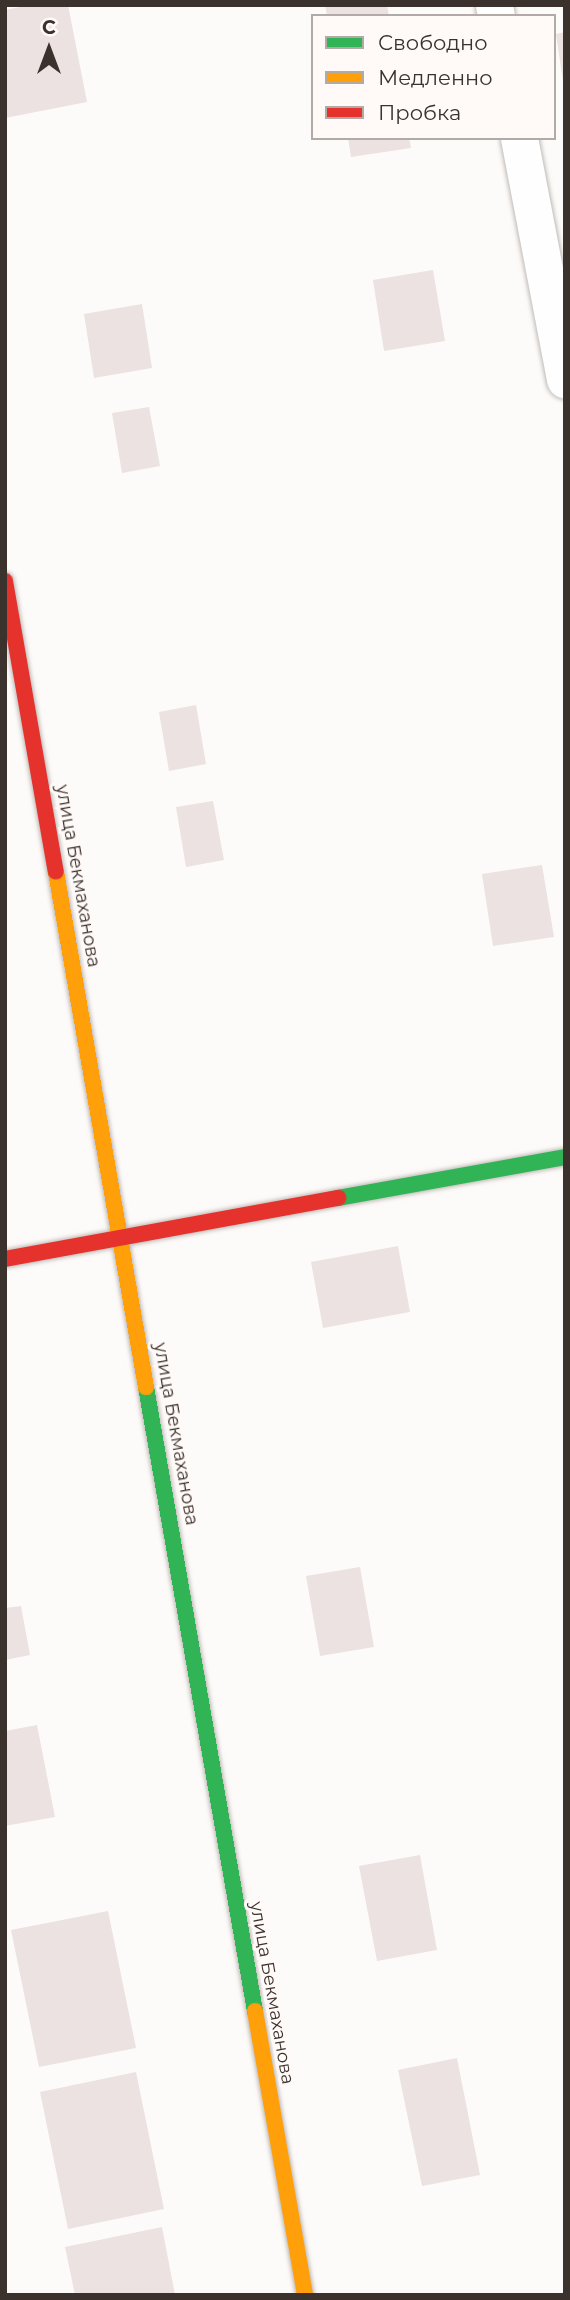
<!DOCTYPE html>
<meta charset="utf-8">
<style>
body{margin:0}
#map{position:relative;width:570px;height:2300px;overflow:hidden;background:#fdfbf9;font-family:Montserrat,sans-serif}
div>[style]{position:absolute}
.building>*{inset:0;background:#ebe2e1}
.roads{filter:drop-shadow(0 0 2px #c0bbb8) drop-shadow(0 0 2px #c0bbb8)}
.street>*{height:37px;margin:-18.5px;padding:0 18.5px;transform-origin:18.5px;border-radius:18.5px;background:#fffefe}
.fast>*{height:16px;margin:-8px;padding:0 8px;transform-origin:8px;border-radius:8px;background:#30b455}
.slow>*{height:16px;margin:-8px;padding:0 8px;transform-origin:8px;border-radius:8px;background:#ff9f0a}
.jam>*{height:16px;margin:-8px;padding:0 8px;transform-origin:8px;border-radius:8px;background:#e5322d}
span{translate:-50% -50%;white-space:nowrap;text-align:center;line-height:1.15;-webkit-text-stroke:6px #fffaf7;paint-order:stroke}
.street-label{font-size:18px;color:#3b322e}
.frame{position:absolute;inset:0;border:7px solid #3b322e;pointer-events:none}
.legend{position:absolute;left:311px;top:14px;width:245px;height:126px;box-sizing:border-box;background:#fffaf7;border:2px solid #b1aaa7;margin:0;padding:9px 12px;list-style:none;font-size:21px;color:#3b322e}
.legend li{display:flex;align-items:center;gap:14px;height:35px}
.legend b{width:35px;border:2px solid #b1aaa7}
.north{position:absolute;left:14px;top:14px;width:70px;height:70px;-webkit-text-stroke:5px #fffaf7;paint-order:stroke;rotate:0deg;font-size:19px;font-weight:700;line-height:28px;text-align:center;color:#3b322e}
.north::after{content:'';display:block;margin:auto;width:24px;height:32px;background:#3b322e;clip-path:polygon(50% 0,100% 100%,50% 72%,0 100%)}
</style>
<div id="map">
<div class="building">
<i style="clip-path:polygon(30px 5px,68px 5px,87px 102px,5px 118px,5px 10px)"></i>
<i style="clip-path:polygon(325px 5px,387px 5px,389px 16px,327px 16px)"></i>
<i style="clip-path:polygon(565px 32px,565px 81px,563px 81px,556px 34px)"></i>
<i style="clip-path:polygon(348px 138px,409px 138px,411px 148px,351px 157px)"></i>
<i style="clip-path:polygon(433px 270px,445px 341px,384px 351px,373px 280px)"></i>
<i style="clip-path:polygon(142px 304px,152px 368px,94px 378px,84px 314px)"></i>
<i style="clip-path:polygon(149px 407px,160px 466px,122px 473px,112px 413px)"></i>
<i style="clip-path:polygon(196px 705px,206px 764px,169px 771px,159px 712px)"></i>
<i style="clip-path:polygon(213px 801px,224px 860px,186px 867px,176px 807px)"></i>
<i style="clip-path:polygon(542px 865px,554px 937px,493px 946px,482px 874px)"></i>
<i style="clip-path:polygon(398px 1246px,410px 1312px,323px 1328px,311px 1262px)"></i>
<i style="clip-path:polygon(360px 1567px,374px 1647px,320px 1656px,306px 1576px)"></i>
<i style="clip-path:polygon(21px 1606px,30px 1655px,5px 1660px,5px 1608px)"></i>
<i style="clip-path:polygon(37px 1725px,55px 1817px,5px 1826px,5px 1731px)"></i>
<i style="clip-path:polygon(420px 1855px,437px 1950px,377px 1961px,359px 1866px)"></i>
<i style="clip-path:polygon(108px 1911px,136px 2048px,39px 2067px,11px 1930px)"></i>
<i style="clip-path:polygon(457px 2058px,480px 2175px,422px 2186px,398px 2070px)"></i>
<i style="clip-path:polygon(136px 2072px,164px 2209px,68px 2229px,40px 2092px)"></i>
<i style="clip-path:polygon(162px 2227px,175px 2295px,75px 2295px,65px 2247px)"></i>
</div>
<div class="roads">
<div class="street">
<i style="left:494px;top:5px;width:11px;rotate:80deg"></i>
<i style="left:519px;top:138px;width:246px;rotate:79.2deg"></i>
</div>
<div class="fast">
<i style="left:338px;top:1198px;width:231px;rotate:-10.2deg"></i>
<i style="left:146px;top:1387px;width:633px;rotate:80.09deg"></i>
</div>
<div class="slow">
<i style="left:56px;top:872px;width:523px;rotate:80.09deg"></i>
<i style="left:255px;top:2011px;width:288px;rotate:80deg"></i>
</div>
<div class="jam">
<i style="left:5px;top:581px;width:295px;rotate:80.1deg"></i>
<i style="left:5px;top:1259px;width:339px;rotate:-10.4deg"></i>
</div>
</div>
<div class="street-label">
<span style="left:78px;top:876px;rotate:80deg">улица Бекмаханова</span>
<span style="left:176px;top:1434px;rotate:80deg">улица Бекмаханова</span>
<span style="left:272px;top:1993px;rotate:80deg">улица Бекмаханова</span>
</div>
<div class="frame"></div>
<ul class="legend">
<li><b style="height:9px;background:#30b455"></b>Свободно</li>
<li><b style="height:9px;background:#ff9f0a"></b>Медленно</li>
<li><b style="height:9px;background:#e5322d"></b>Пробка</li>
</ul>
<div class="north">С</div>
</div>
